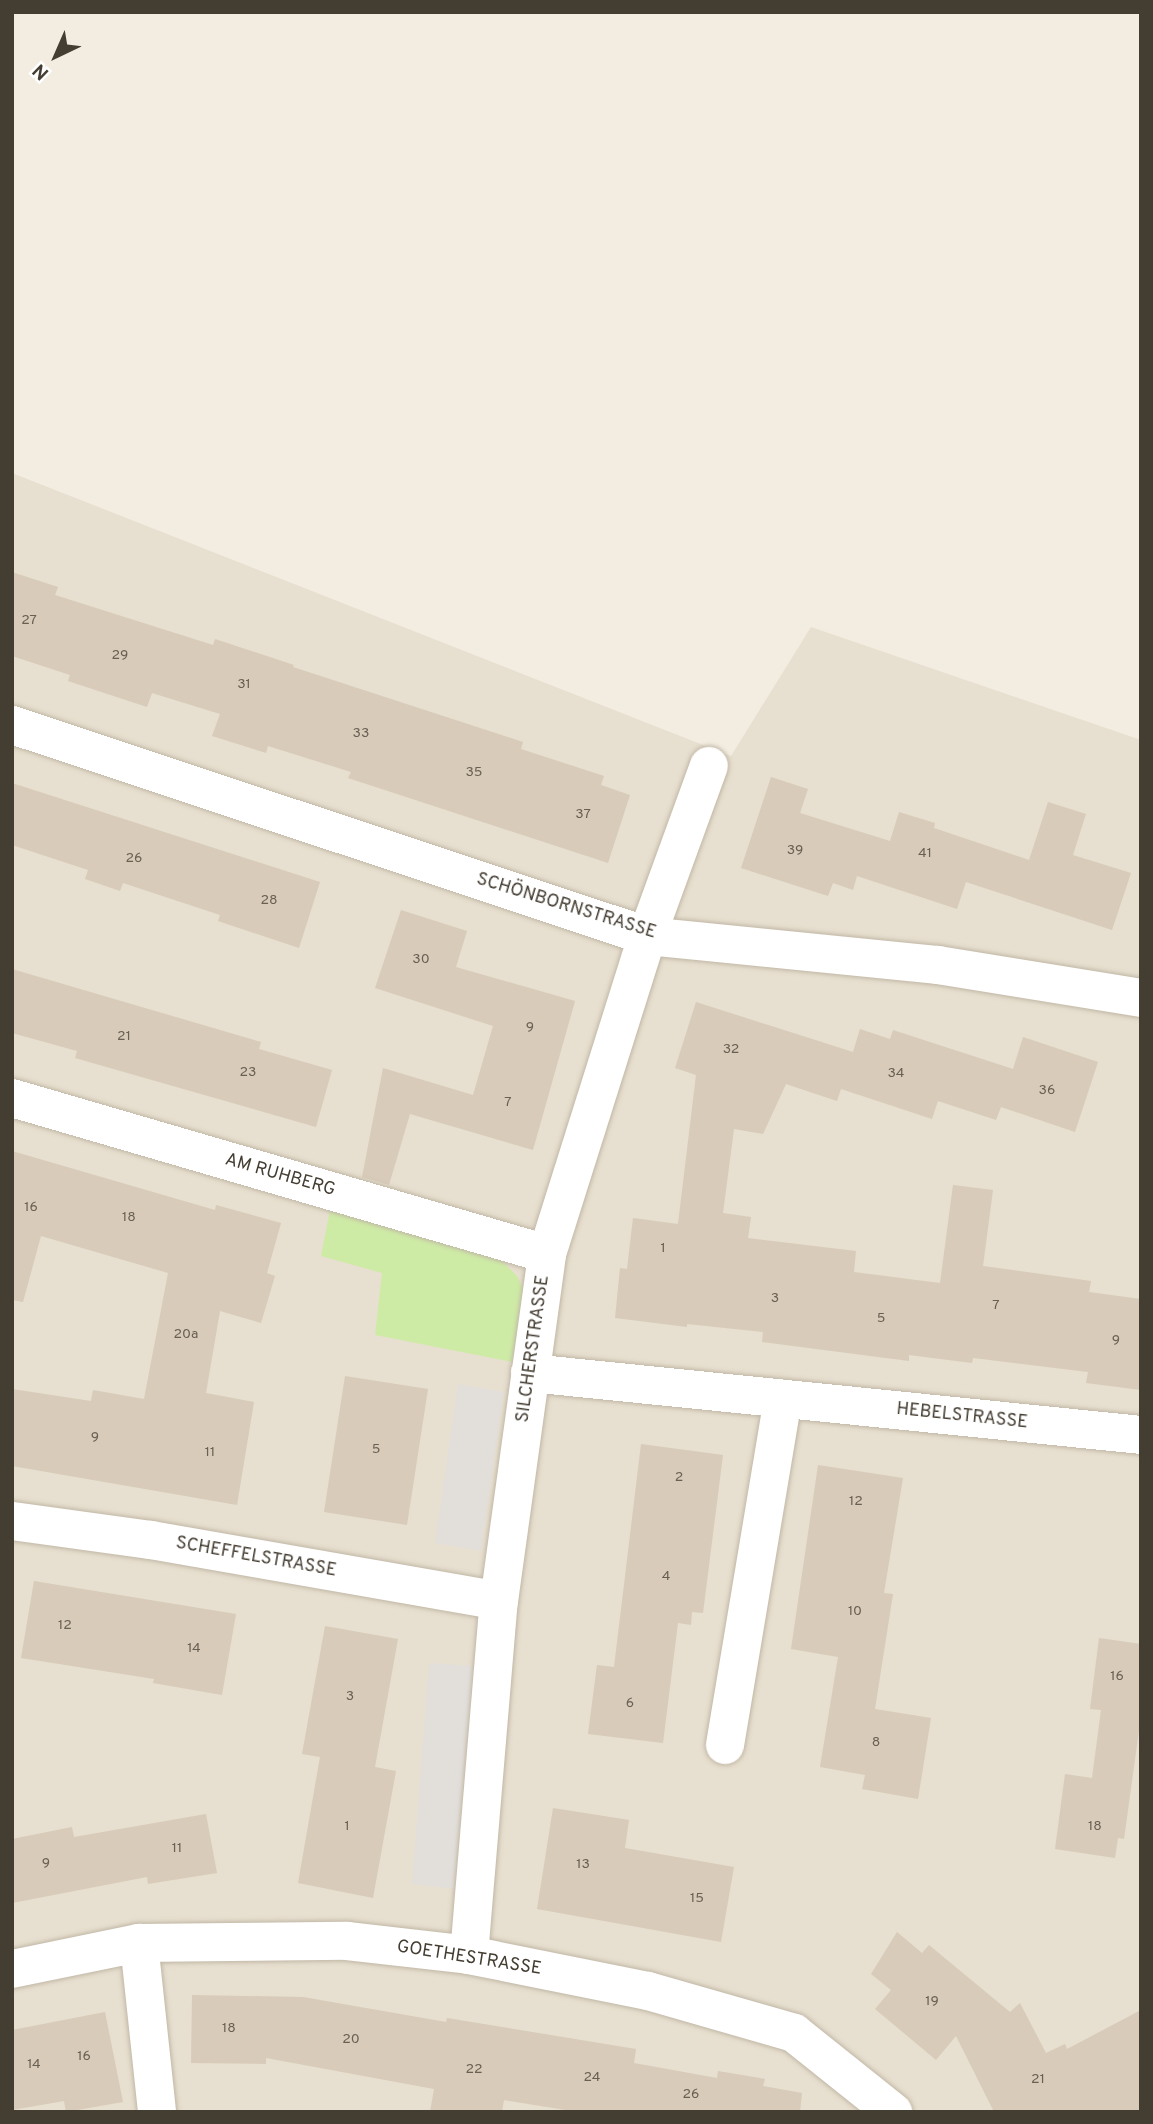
<!DOCTYPE html>
<meta charset="utf-8">
<style>
body{margin:0}
#map{position:relative;width:1153px;height:2124px;overflow:hidden;background:#f3ede1;font-family:Overpass,sans-serif}
div>[style]{position:absolute}
.residential>*{inset:0;background:#e7dfcf}
.green>*{inset:0;background:#ceeba6}
.parking>*{inset:0;background:#e2dfdb}
.building>*{inset:0;background:#d8cbb9}
.roads{filter:drop-shadow(0 0 2px #c1b7a6) drop-shadow(0 0 2px #c1b7a6)}
.minor>*{height:38px;margin:-19px;padding:0 19px;transform-origin:19px;border-radius:19px;background:#fff}
span{translate:-50% -50%;white-space:nowrap;text-align:center;line-height:1.15;-webkit-text-stroke:5px #fff;paint-order:stroke}
.number-label{font-size:14px;color:#696054}
.number-label span{-webkit-text-stroke-width:0}
.street-label{font-size:18px;color:#443d32}
.frame{position:absolute;inset:0;border:14px solid #443d32;pointer-events:none}
.north{position:absolute;left:21px;top:21px;width:70px;height:70px;-webkit-text-stroke:5px #fff;paint-order:stroke;rotate:224deg;font-size:19px;font-weight:700;line-height:28px;text-align:center;color:#443d32}
.north::after{content:'';display:block;margin:auto;width:24px;height:32px;background:#443d32;clip-path:polygon(50% 0,100% 100%,50% 72%,0 100%)}
</style>
<div id="map">
<div class="residential">
<i style="clip-path:polygon(12px 473px,731px 756px,811px 627px,1141px 740px,1141px 2112px,12px 2112px)"></i>
</div>
<div class="green">
<i style="clip-path:polygon(330px 1210px,500px 1259px,517px 1276px,525px 1292px,512px 1362px,375px 1335px,382px 1273px,321px 1256px)"></i>
</div>
<div class="parking">
<i style="clip-path:polygon(458px 1384px,504px 1392px,481px 1551px,435px 1543px)"></i>
<i style="clip-path:polygon(429px 1663px,473px 1666px,454px 1889px,412px 1884px)"></i>
</div>
<div class="building">
<i style="clip-path:polygon(12px 572px,58px 587px,55px 595px,213px 645px,215px 639px,294px 665px,293px 667px,523px 742px,521px 749px,604px 776px,601px 785px,630px 795px,608px 863px,348px 778px,351px 772px,268px 746px,266px 753px,212px 736px,220px 714px,152px 693px,147px 707px,68px 681px,70px 675px,12px 656px)"></i>
<i style="clip-path:polygon(771px 777px,808px 789px,800px 813px,890px 841px,899px 812px,935px 823px,934px 828px,1029px 860px,1048px 802px,1086px 814px,1073px 855px,1131px 873px,1112px 930px,966px 882px,957px 909px,857px 876px,853px 890px,833px 883px,828px 896px,741px 868px)"></i>
<i style="clip-path:polygon(12px 783px,320px 882px,299px 948px,218px 921px,220px 915px,123px 883px,120px 891px,85px 879px,88px 870px,12px 845px)"></i>
<i style="clip-path:polygon(401px 910px,467px 931px,456px 967px,575px 1001px,533px 1150px,410px 1114px,389px 1185px,362px 1177px,383px 1068px,473px 1095px,493px 1026px,375px 988px)"></i>
<i style="clip-path:polygon(12px 969px,261px 1042px,259px 1049px,332px 1070px,316px 1127px,75px 1058px,77px 1051px,12px 1033px)"></i>
<i style="clip-path:polygon(696px 1002px,853px 1052px,860px 1029px,890px 1039px,893px 1030px,1013px 1069px,1023px 1037px,1098px 1062px,1075px 1132px,1001px 1107px,996px 1120px,938px 1101px,932px 1119px,841px 1089px,837px 1101px,786px 1084px,763px 1134px,734px 1129px,723px 1213px,751px 1217px,748px 1238px,856px 1251px,854px 1272px,940px 1283px,953px 1185px,993px 1190px,983px 1266px,1091px 1281px,1089px 1292px,1141px 1299px,1141px 1390px,1086px 1383px,1088px 1372px,973px 1358px,972px 1363px,909px 1355px,909px 1361px,762px 1342px,763px 1332px,687px 1324px,687px 1327px,615px 1318px,620px 1268px,627px 1269px,633px 1218px,678px 1224px,696px 1075px,675px 1068px)"></i>
<i style="clip-path:polygon(12px 1151px,215px 1210px,216px 1205px,281px 1223px,267px 1273px,275px 1276px,261px 1323px,220px 1311px,206px 1393px,254px 1402px,237px 1505px,12px 1466px,12px 1389px,91px 1401px,93px 1390px,144px 1399px,168px 1273px,41px 1236px,23px 1302px,12px 1300px)"></i>
<i style="clip-path:polygon(345px 1376px,428px 1389px,407px 1525px,324px 1512px)"></i>
<i style="clip-path:polygon(641px 1444px,723px 1455px,703px 1613px,692px 1612px,691px 1625px,678px 1623px,663px 1743px,588px 1734px,597px 1665px,614px 1667px)"></i>
<i style="clip-path:polygon(818px 1465px,903px 1478px,884px 1593px,893px 1594px,875px 1709px,931px 1718px,918px 1799px,862px 1789px,865px 1775px,820px 1767px,838px 1657px,791px 1649px)"></i>
<i style="clip-path:polygon(34px 1581px,236px 1614px,222px 1695px,153px 1683px,154px 1679px,21px 1658px)"></i>
<i style="clip-path:polygon(325px 1626px,398px 1639px,375px 1767px,396px 1771px,373px 1898px,298px 1883px,320px 1757px,302px 1754px)"></i>
<i style="clip-path:polygon(1099px 1638px,1141px 1644px,1141px 1716px,1124px 1839px,1118px 1838px,1115px 1858px,1055px 1849px,1065px 1774px,1092px 1778px,1101px 1710px,1090px 1709px)"></i>
<i style="clip-path:polygon(553px 1808px,629px 1820px,625px 1848px,734px 1867px,721px 1942px,537px 1909px)"></i>
<i style="clip-path:polygon(206px 1814px,217px 1873px,148px 1884px,147px 1877px,12px 1903px,12px 1839px,72px 1827px,74px 1837px)"></i>
<i style="clip-path:polygon(897px 1932px,922px 1953px,929px 1945px,1010px 2012px,1020px 2003px,1046px 2053px,1065px 2044px,1067px 2049px,1141px 2010px,1141px 2112px,994px 2112px,956px 2036px,936px 2060px,875px 2009px,891px 1990px,871px 1974px)"></i>
<i style="clip-path:polygon(192px 1995px,303px 1997px,446px 2022px,447px 2018px,636px 2049px,634px 2063px,717px 2078px,718px 2071px,765px 2079px,763px 2086px,802px 2093px,800px 2112px,578px 2112px,504px 2100px,502px 2112px,430px 2112px,434px 2089px,266px 2058px,266px 2064px,191px 2063px)"></i>
<i style="clip-path:polygon(105px 2012px,123px 2102px,66px 2112px,64px 2101px,12px 2110px,12px 2030px)"></i>
</div>
<div class="roads">
<div class="minor">
<i style="left:12px;top:725px;width:669px;rotate:18.38deg"></i>
<i style="left:647px;top:936px;width:292px;rotate:5.7deg"></i>
<i style="left:938px;top:965px;width:206px;rotate:9.2deg"></i>
<i style="left:12px;top:1098px;width:557px;rotate:16.26deg"></i>
<i style="left:530px;top:1373px;width:614px;rotate:5.79deg"></i>
<i style="left:12px;top:1521px;width:140px;rotate:7.8deg"></i>
<i style="left:151px;top:1540px;width:353px;rotate:9.9deg"></i>
<i style="left:725px;top:1745px;width:351px;rotate:-80.5deg"></i>
<i style="left:139px;top:1943px;width:170px;rotate:83.9deg"></i>
<i style="left:469px;top:1955px;width:355px;rotate:-85.2deg"></i>
<i style="left:499px;top:1601px;width:350px;rotate:-82.1deg"></i>
<i style="left:547px;top:1254px;width:333px;rotate:-72.5deg"></i>
<i style="left:647px;top:936px;width:181px;rotate:-70deg"></i>
<i style="left:12px;top:1969px;width:130px;rotate:-11.6deg"></i>
<i style="left:139px;top:1943px;width:208px;rotate:-0.6deg"></i>
<i style="left:347px;top:1941px;width:123px;rotate:6.5deg"></i>
<i style="left:469px;top:1955px;width:183px;rotate:11.4deg"></i>
<i style="left:648px;top:1991px;width:152px;rotate:16deg"></i>
<i style="left:794px;top:2033px;width:127px;rotate:38.6deg"></i>
</div>
</div>
<div class="number-label">
<span style="left:29px;top:621px">27</span>
<span style="left:120px;top:656px">29</span>
<span style="left:244px;top:685px">31</span>
<span style="left:361px;top:734px">33</span>
<span style="left:474px;top:773px">35</span>
<span style="left:583px;top:815px">37</span>
<span style="left:795px;top:851px">39</span>
<span style="left:925px;top:854px">41</span>
<span style="left:134px;top:859px">26</span>
<span style="left:269px;top:901px">28</span>
<span style="left:421px;top:960px">30</span>
<span style="left:530px;top:1028px">9</span>
<span style="left:124px;top:1037px">21</span>
<span style="left:731px;top:1050px">32</span>
<span style="left:248px;top:1073px">23</span>
<span style="left:896px;top:1074px">34</span>
<span style="left:1047px;top:1091px">36</span>
<span style="left:508px;top:1103px">7</span>
<span style="left:31px;top:1208px">16</span>
<span style="left:129px;top:1218px">18</span>
<span style="left:663px;top:1249px">1</span>
<span style="left:775px;top:1299px">3</span>
<span style="left:996px;top:1306px">7</span>
<span style="left:881px;top:1319px">5</span>
<span style="left:186px;top:1335px">20a</span>
<span style="left:1116px;top:1341px">9</span>
<span style="left:95px;top:1438px">9</span>
<span style="left:376px;top:1450px">5</span>
<span style="left:210px;top:1453px">11</span>
<span style="left:679px;top:1478px">2</span>
<span style="left:856px;top:1502px">12</span>
<span style="left:666px;top:1577px">4</span>
<span style="left:855px;top:1612px">10</span>
<span style="left:65px;top:1626px">12</span>
<span style="left:194px;top:1649px">14</span>
<span style="left:1117px;top:1677px">16</span>
<span style="left:350px;top:1697px">3</span>
<span style="left:630px;top:1704px">6</span>
<span style="left:876px;top:1743px">8</span>
<span style="left:347px;top:1827px">1</span>
<span style="left:1095px;top:1827px">18</span>
<span style="left:177px;top:1849px">11</span>
<span style="left:46px;top:1864px">9</span>
<span style="left:583px;top:1865px">13</span>
<span style="left:697px;top:1899px">15</span>
<span style="left:932px;top:2002px">19</span>
<span style="left:229px;top:2029px">18</span>
<span style="left:351px;top:2040px">20</span>
<span style="left:84px;top:2057px">16</span>
<span style="left:34px;top:2065px">14</span>
<span style="left:474px;top:2070px">22</span>
<span style="left:592px;top:2078px">24</span>
<span style="left:1038px;top:2080px">21</span>
<span style="left:691px;top:2095px">26</span>
</div>
<div class="street-label">
<span style="left:566px;top:907px;rotate:17deg">SCHÖNBORNSTRASSE</span>
<span style="left:280px;top:1176px;rotate:16deg">AM RUHBERG</span>
<span style="left:534px;top:1349px;rotate:-82deg">SILCHERSTRASSE</span>
<span style="left:962px;top:1417px;rotate:6deg">HEBELSTRASSE</span>
<span style="left:256px;top:1558px;rotate:10deg">SCHEFFELSTRASSE</span>
<span style="left:469px;top:1959px;rotate:9deg">GOETHESTRASSE</span>
</div>
<div class="frame"></div>
<div class="north">N</div>
</div>
